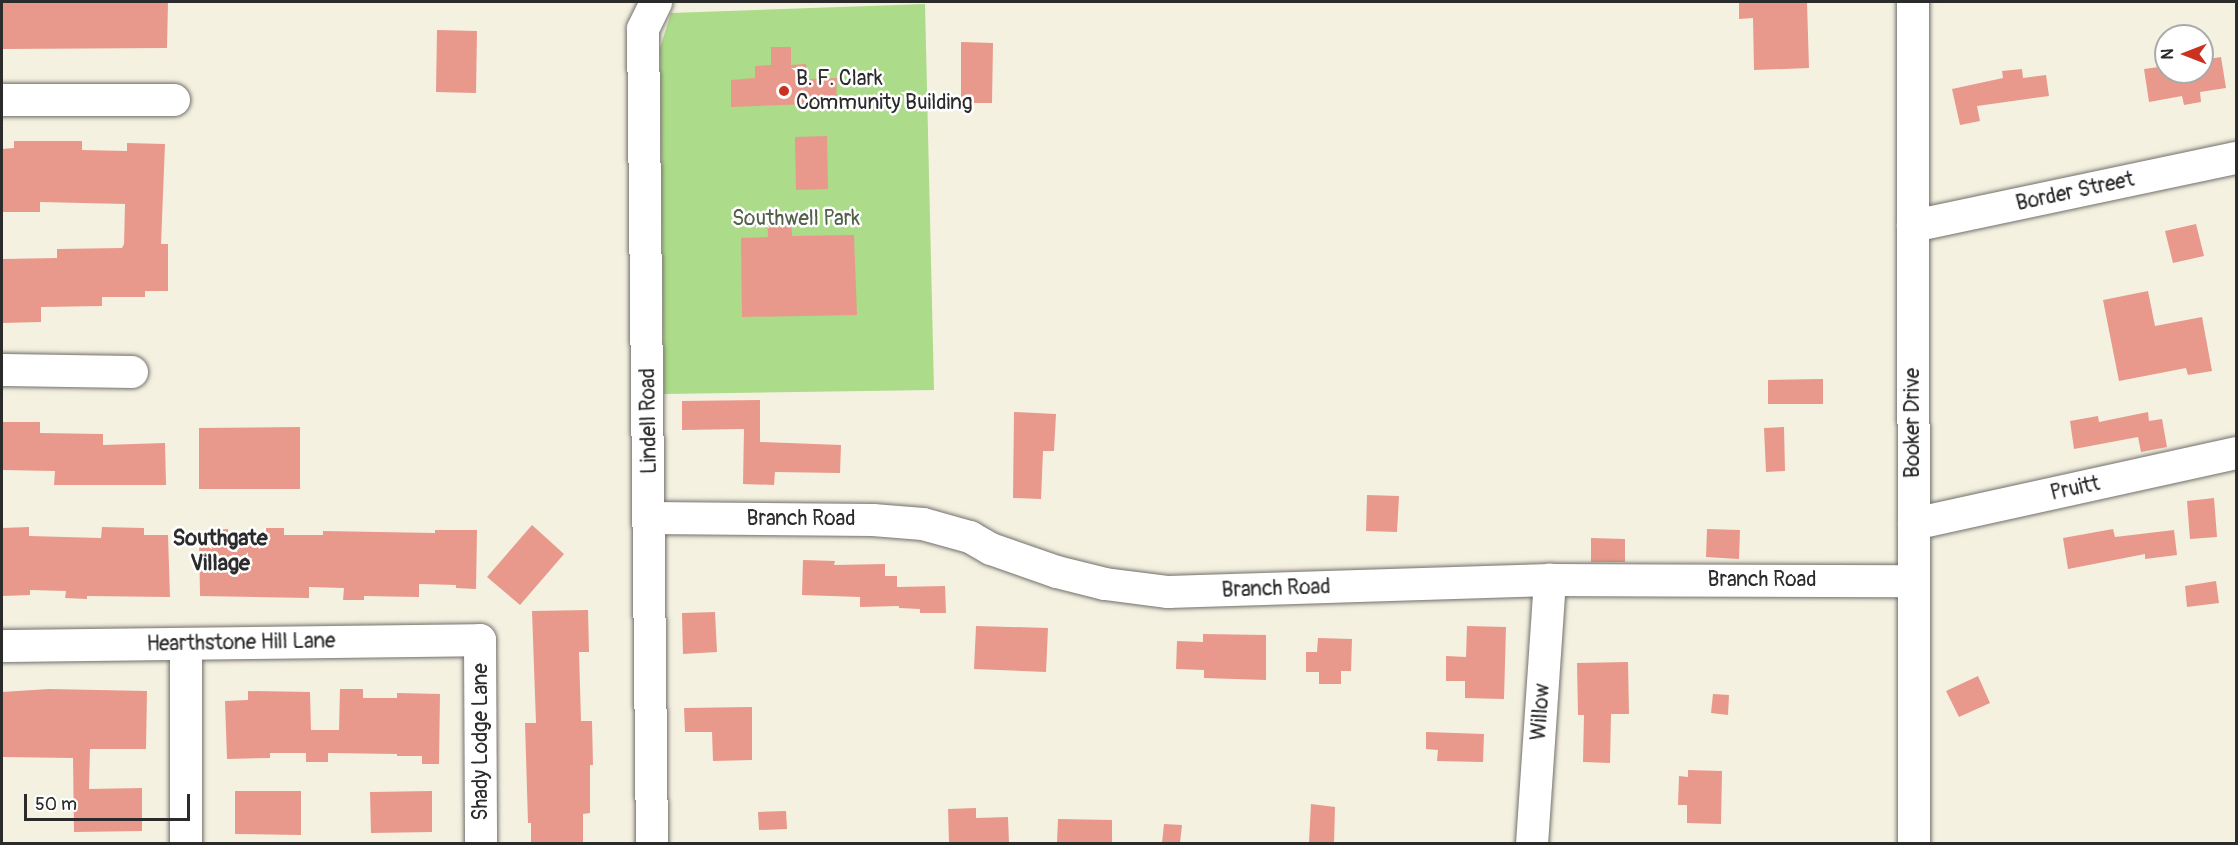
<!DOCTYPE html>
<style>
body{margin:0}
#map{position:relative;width:2238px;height:845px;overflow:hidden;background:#f5f1e1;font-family:Pangolin,sans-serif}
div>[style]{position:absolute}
.green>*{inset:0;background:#acdb89}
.building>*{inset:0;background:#e8998b}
.roads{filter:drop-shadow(0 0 2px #72706b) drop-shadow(0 0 2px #72706b)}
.minor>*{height:32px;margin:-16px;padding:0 16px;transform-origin:16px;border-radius:16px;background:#fff}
.dots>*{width:16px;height:16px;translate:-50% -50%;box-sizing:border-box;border:3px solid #fff;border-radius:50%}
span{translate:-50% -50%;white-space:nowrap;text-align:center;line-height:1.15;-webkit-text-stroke:5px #fff;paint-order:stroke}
.poi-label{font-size:21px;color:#2b2b2b}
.left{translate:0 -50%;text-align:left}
.street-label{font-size:21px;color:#2b2b2b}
.park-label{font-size:21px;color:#526047}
.neighbourhood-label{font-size:22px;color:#2b2b2b;font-weight:700}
.frame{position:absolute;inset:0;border:3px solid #2b2b2b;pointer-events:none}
.north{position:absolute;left:2154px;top:24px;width:60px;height:60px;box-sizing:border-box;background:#fff;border:2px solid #aaa;border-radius:50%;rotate:270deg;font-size:16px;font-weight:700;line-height:24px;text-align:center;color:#2b2b2b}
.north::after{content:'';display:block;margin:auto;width:21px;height:27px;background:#c8321e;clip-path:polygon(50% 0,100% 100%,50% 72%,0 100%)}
.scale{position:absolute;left:24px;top:794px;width:166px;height:27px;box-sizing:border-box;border:3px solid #2b2b2b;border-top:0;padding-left:8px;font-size:18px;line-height:21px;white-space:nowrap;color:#2b2b2b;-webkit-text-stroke:4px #fff;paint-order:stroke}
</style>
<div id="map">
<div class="green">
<i style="clip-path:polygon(925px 4px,934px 390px,664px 394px,660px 48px,671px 13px)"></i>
</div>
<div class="building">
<i style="clip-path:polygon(2px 2px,168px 2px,167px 48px,2px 49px)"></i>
<i style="clip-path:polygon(1739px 2px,1807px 2px,1809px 68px,1754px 70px,1753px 18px,1739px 19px)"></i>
<i style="clip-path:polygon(437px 30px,477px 31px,476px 93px,436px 92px)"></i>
<i style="clip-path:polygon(961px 42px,993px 43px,992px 103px,961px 103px)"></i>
<i style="clip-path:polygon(771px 47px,791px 47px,791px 65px,806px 64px,808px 79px,837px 78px,836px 103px,731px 107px,731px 80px,755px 78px,755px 66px,771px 65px)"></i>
<i style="clip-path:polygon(2221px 57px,2226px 88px,2200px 92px,2201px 102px,2184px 105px,2182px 96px,2149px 102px,2144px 69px,2166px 66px,2166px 72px,2202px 72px,2202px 60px)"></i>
<i style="clip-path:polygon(2022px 69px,2023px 78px,2046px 75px,2049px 96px,1977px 106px,1980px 121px,1960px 125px,1952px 89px,2003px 78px,2002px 71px)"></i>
<i style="clip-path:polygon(827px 136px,828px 189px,796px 190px,795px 137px)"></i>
<i style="clip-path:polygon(14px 141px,82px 141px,82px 150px,127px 151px,127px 143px,165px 144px,161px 244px,168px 244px,168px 291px,145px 291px,145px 297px,102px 297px,102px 306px,41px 307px,41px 322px,2px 323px,2px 259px,57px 258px,57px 249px,122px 248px,124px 244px,125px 204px,40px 202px,40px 212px,2px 212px,2px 149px,14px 148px)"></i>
<i style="clip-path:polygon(767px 214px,791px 214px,792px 236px,854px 235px,857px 315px,742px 317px,741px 238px,768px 237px)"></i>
<i style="clip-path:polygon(2196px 224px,2204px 256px,2173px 263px,2165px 231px)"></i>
<i style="clip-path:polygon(2148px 291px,2155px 326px,2202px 317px,2212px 371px,2188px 375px,2186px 368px,2119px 381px,2103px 300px)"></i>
<i style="clip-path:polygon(1823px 379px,1823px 404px,1768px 404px,1768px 380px)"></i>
<i style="clip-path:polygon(760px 400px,760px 442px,841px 445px,840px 473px,775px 472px,774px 485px,743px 484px,744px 429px,682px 430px,682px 401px)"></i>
<i style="clip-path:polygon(1014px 412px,1056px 414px,1054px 451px,1043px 451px,1041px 499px,1013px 498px)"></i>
<i style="clip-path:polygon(2148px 412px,2149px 421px,2162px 419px,2167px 447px,2141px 452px,2138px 437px,2074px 449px,2070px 421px,2098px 416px,2099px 422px)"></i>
<i style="clip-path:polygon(2px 422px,40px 422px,40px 433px,103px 434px,103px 445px,165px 443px,166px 485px,54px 485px,55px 471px,2px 470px)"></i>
<i style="clip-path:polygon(300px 427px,300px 489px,199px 489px,199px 428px)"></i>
<i style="clip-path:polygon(1784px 427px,1785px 471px,1766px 472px,1764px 428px)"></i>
<i style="clip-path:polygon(1367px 495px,1399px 496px,1397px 532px,1366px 531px)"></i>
<i style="clip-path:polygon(2214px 498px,2217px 537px,2190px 539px,2187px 501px)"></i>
<i style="clip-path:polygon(532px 525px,564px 554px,520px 605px,487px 577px)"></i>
<i style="clip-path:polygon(29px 527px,29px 536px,101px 538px,102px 527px,144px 528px,144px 535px,168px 535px,170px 597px,87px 596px,87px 599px,65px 598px,66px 591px,30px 590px,30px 595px,2px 596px,2px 528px)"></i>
<i style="clip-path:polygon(266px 528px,284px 528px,284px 535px,323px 535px,323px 531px,435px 533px,435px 530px,477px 530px,476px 589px,456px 588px,456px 585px,419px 584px,419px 597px,364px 596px,364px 600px,343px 600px,344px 588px,309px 587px,309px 598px,200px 596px,199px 535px,210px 534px,210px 530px,228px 529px,228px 536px,266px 535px)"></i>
<i style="clip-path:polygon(1707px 529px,1740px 530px,1739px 559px,1706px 557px)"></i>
<i style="clip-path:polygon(2113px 529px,2115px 537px,2174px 530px,2177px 555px,2145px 559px,2145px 554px,2068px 569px,2063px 538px)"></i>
<i style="clip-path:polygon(1591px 538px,1625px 539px,1625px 562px,1591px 562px)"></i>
<i style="clip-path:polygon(803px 560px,835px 561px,834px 565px,885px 564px,885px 576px,897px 576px,897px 587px,945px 586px,946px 613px,920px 613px,920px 609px,899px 608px,899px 606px,860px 607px,860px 597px,802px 595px)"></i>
<i style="clip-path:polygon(2216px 581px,2219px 603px,2187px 607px,2185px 586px)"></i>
<i style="clip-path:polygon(588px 610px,589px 652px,579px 652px,581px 721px,592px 721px,593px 765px,590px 765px,590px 813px,583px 814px,583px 843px,531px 843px,531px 823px,528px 823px,525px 723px,536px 723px,532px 611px)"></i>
<i style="clip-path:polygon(715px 612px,717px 652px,683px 654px,682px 613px)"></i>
<i style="clip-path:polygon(976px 626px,1048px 628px,1046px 672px,974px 669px)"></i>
<i style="clip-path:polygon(1467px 626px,1506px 627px,1504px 699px,1465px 698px,1465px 681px,1446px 681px,1446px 656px,1466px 657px)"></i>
<i style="clip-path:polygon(1203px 634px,1266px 635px,1266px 680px,1204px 678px,1204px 670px,1176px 669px,1177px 641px,1203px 642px)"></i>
<i style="clip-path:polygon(1318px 638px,1352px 639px,1351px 671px,1341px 671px,1341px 684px,1319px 684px,1319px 672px,1306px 672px,1306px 652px,1317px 652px)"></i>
<i style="clip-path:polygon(1628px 662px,1629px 714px,1611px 714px,1610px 763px,1583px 762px,1584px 715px,1578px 715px,1577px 663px)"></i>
<i style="clip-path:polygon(1978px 676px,1990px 703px,1959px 717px,1946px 691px)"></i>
<i style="clip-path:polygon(49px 689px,147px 691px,146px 749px,90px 749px,89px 789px,142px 788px,142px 831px,74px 832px,73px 758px,2px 757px,2px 692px)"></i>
<i style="clip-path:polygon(340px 689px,363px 689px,363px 698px,397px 698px,397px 693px,440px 694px,439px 764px,422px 764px,422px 756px,397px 756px,397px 754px,328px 753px,328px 762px,306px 762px,306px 753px,270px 753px,270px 758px,227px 759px,225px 701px,248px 700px,248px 691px,310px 692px,311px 730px,339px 730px)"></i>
<i style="clip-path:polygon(1713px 694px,1729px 695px,1728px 715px,1711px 713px)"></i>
<i style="clip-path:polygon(752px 707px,752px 760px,713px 761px,712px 732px,685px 732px,684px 708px)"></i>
<i style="clip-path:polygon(1426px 732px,1484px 734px,1483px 762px,1437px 761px,1438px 750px,1426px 749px)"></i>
<i style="clip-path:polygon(1688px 770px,1722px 771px,1721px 824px,1687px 823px,1687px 805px,1678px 805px,1679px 776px,1688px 777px)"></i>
<i style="clip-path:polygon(235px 791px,301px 791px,301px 835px,235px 834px)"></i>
<i style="clip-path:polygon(432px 791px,432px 832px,371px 833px,370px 792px)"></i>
<i style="clip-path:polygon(1311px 804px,1335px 807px,1334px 843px,1309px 843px)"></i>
<i style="clip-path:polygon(976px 808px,976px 818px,1008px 817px,1009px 843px,949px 843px,948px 809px)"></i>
<i style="clip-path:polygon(786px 811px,787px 829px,759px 830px,758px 812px)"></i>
<i style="clip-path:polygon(1058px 819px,1112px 820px,1112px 843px,1057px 843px)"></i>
<i style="clip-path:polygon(1164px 824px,1182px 825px,1180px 843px,1162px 843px)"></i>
</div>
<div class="roads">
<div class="minor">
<i style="left:1913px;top:2px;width:842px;rotate:89.93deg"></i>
<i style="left:2px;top:100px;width:172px"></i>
<i style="left:1913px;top:226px;width:330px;rotate:-11.9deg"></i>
<i style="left:2px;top:370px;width:130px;rotate:0.9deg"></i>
<i style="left:650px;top:518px;width:223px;rotate:0.5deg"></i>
<i style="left:873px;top:520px;width:50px;rotate:4.6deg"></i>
<i style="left:923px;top:524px;width:49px;rotate:15.5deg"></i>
<i style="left:970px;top:537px;width:24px;rotate:30deg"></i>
<i style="left:991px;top:549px;width:70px;rotate:19.2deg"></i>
<i style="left:1057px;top:572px;width:49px;rotate:14deg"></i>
<i style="left:1105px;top:584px;width:64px;rotate:7.2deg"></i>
<i style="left:1168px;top:592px;width:382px;rotate:-1.8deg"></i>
<i style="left:1550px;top:580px;width:364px;rotate:0.2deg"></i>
<i style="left:1914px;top:524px;width:330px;rotate:-12.4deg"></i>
<i style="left:2px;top:646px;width:478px;rotate:-0.7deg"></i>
<i style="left:480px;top:640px;width:204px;rotate:89.7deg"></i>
<i style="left:186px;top:844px;width:200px;rotate:-90deg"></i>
<i style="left:652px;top:844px;width:815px;rotate:-90.63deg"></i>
<i style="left:643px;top:29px;width:30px;rotate:-64deg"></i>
<i style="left:1532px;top:844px;width:265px;rotate:-86.1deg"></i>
</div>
</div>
<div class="dots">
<i style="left:784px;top:91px;background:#c8321e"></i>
</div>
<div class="poi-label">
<span class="left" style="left:796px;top:91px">B. F. Clark<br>Community Building</span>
</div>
<div class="street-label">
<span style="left:2075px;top:192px;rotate:-12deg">Border Street</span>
<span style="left:649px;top:421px;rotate:-91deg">Lindell Road</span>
<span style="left:1913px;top:423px;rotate:-90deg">Booker Drive</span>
<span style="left:2075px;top:489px;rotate:-12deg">Pruitt</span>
<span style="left:801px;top:519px">Branch Road</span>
<span style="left:1762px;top:580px">Branch Road</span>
<span style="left:1276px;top:589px;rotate:-2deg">Branch Road</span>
<span style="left:241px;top:643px;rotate:-1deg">Hearthstone Hill Lane</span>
<span style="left:1541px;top:712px;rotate:-86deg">Willow</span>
<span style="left:481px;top:742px;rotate:-90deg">Shady Lodge Lane</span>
</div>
<div class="park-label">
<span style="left:796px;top:219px">Southwell Park</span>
</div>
<div class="neighbourhood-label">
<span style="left:220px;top:551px">Southgate<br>Village</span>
</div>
<div class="frame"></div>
<div class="north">N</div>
<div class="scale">50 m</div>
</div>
